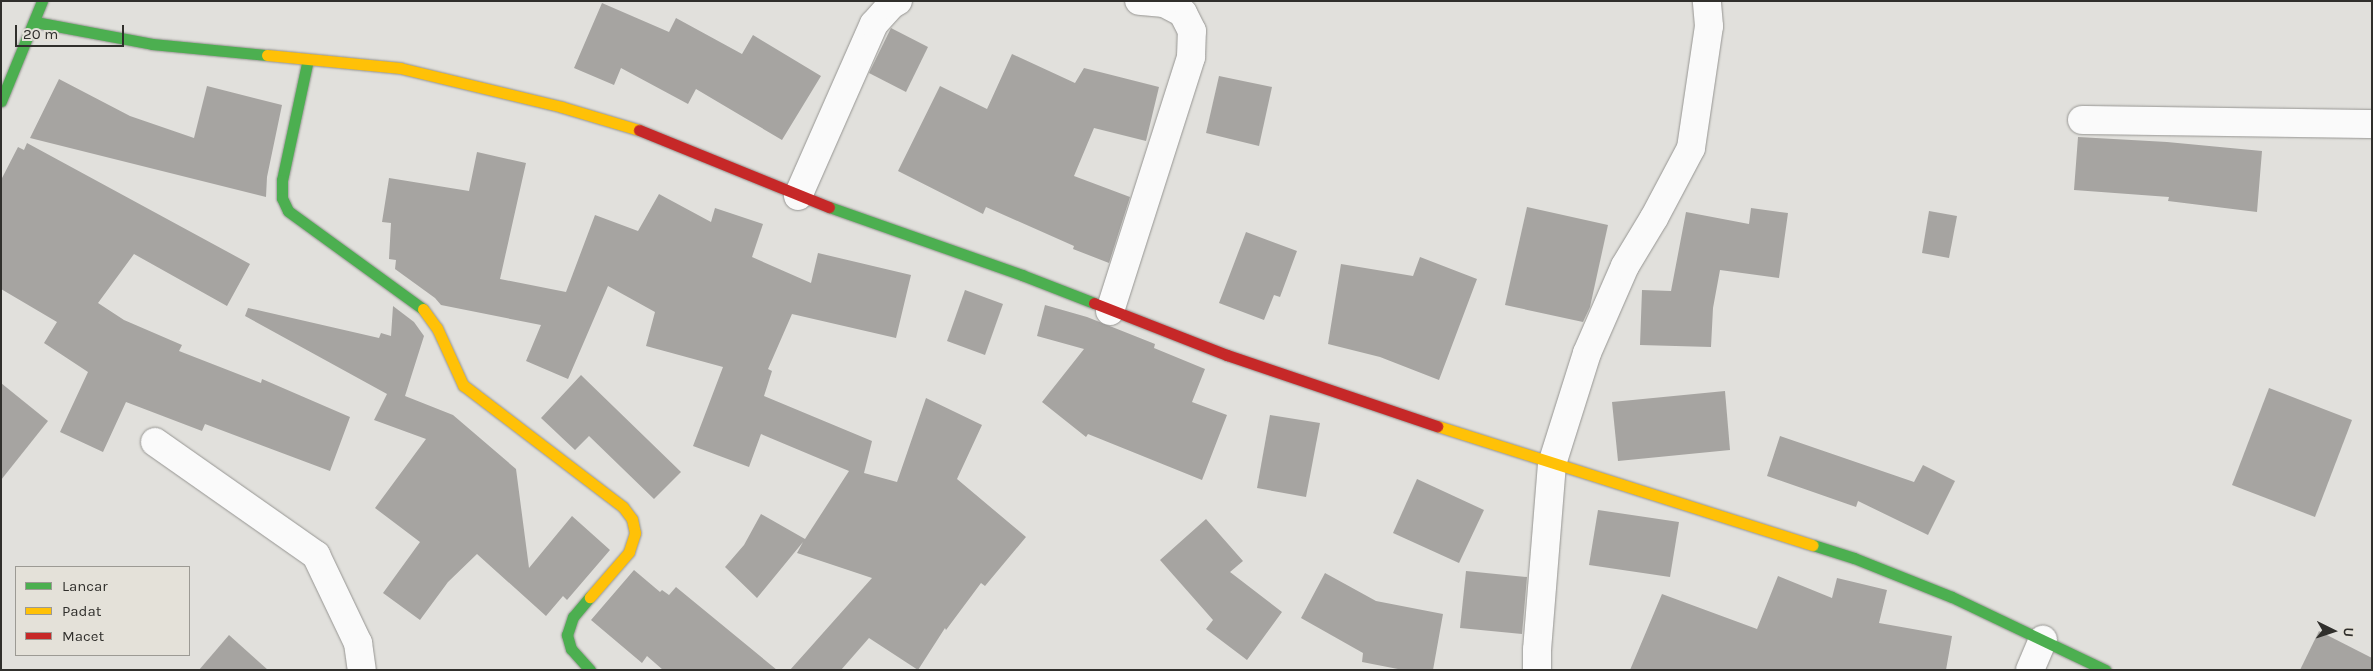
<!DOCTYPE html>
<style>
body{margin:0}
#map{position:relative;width:2373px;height:671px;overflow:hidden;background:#e1e0dc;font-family:Karla,sans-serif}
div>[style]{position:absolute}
.building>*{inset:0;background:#a6a4a1}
.roads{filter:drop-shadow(0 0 1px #969592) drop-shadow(0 0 1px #969592)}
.street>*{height:28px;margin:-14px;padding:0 14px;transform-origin:14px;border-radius:14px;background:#fafafa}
.fast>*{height:11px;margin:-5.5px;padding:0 5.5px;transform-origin:5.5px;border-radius:5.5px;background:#4caf50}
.slow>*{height:11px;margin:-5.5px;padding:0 5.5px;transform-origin:5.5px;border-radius:5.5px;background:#ffc107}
.jam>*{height:11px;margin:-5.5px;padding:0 5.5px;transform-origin:5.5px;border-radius:5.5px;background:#c62828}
span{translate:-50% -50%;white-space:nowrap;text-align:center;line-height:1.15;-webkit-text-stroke:5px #e4e1d9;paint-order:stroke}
.frame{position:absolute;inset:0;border:2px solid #302f2c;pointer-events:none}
.legend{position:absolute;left:15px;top:566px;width:175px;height:90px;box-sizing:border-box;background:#e4e1d9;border:1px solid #9c9a94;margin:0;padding:6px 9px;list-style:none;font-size:15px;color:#302f2c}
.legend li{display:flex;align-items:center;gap:10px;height:25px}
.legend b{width:25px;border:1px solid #9c9a94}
.north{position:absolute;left:2308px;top:606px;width:50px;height:50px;-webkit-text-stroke:4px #e4e1d9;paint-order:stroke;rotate:94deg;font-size:14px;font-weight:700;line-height:20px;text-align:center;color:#302f2c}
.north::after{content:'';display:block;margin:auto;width:18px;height:22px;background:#302f2c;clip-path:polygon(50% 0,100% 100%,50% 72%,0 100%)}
.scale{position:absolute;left:15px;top:25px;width:109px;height:22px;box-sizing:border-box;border:2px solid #302f2c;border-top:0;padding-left:6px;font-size:15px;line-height:18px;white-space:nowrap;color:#302f2c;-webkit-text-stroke:4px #e4e1d9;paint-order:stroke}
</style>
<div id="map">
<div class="building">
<i style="clip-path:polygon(602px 3px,669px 32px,676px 18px,742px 54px,753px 35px,821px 76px,782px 140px,696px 89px,688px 104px,621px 68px,614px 85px,574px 68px)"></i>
<i style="clip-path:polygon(891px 28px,928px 47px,906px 92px,869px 73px)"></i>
<i style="clip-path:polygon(1012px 54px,1075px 83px,1084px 68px,1159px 87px,1146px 141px,1094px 128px,1074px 176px,1130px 197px,1109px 263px,1073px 249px,1074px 246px,986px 207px,983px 214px,898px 171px,940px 86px,987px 109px)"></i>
<i style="clip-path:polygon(1219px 76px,1272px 87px,1259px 146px,1206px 133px)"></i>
<i style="clip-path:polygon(59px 79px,130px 116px,194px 138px,207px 86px,282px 105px,267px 177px,266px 197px,30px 138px)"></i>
<i style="clip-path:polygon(2078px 137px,2167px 142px,2262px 151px,2257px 212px,2168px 201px,2169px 197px,2074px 190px)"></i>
<i style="clip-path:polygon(27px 143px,250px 264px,227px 306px,134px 254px,98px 303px,124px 320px,182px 345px,179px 351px,261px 383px,262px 379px,350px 417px,330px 471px,205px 424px,202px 431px,126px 402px,103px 452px,60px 432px,88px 372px,44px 343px,57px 322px,1px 289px,1px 180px,18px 147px,24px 150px)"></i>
<i style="clip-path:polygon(477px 152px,526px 163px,500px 279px,566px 292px,595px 215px,638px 231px,659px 194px,711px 222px,715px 208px,763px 224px,752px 257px,811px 283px,818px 253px,911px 275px,896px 338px,792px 314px,768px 369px,772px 371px,764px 396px,872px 441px,864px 473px,897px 482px,926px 398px,982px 425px,957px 479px,1026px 537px,985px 586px,981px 583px,946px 630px,945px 628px,918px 670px,869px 638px,841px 670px,790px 670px,872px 578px,797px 553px,803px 542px,757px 598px,725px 567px,744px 545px,761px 514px,805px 539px,849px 471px,761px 434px,749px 467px,693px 446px,723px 367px,646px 346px,655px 312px,608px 286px,568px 379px,526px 361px,541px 325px,441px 305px,435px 298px,395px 269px,396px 260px,389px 259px,391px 223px,382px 222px,389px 178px,469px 191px)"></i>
<i style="clip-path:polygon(1527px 207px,1608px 225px,1590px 307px,1583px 322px,1505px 305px)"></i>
<i style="clip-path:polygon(1751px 208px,1788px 213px,1779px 278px,1720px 270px,1713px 308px,1711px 347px,1640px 345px,1642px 290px,1671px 291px,1686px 212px,1749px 224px)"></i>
<i style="clip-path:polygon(1929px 211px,1957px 216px,1949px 258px,1922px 253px)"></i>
<i style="clip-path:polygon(1246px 232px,1297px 251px,1280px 297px,1274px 295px,1264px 320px,1219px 303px)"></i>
<i style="clip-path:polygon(1420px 257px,1477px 279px,1439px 380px,1380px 357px,1328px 344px,1341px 264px,1413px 276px)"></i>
<i style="clip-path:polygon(965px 290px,1003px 304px,985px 355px,947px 341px)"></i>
<i style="clip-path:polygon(1045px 305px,1087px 317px,1155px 344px,1154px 348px,1205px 369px,1192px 402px,1227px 415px,1202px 480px,1088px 434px,1086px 437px,1042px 402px,1084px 349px,1037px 336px)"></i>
<i style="clip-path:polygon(393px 306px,414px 322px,424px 336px,405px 396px,453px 415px,516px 469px,529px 568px,572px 516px,610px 550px,567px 600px,563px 596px,546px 616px,477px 554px,448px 582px,420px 620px,383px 593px,420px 542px,375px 508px,426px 439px,374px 420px,387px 394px,245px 316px,248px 308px,379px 338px,381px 333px,391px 336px)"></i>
<i style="clip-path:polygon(581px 375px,681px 472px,654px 499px,589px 436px,575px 450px,541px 418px)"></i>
<i style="clip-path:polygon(1px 383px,48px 421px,1px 480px)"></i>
<i style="clip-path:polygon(2269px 388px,2352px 420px,2315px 517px,2232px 485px)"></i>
<i style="clip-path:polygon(1725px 391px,1730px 450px,1618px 461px,1612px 402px)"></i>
<i style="clip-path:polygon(1270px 415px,1320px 423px,1306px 497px,1257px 488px)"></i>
<i style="clip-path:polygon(1780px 436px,1914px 482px,1923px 465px,1955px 481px,1928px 535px,1858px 501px,1856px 507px,1767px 476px)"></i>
<i style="clip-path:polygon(1417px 479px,1484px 510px,1459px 563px,1393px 533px)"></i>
<i style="clip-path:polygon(1598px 510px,1679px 522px,1670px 577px,1589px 565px)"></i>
<i style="clip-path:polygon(1206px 519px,1243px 561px,1230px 572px,1282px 612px,1247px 660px,1206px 629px,1213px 620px,1160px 560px)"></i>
<i style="clip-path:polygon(634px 570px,660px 592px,662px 590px,669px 595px,676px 587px,777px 670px,663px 670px,647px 656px,642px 663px,591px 620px)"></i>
<i style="clip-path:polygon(1466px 571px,1527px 577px,1522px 634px,1460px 628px)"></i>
<i style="clip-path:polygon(1325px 573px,1376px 601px,1443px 614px,1433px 670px,1403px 670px,1362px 662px,1363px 653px,1301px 618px)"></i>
<i style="clip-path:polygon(1778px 576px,1832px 598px,1837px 578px,1887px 590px,1879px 623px,1952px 636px,1946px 670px,1630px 670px,1662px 594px,1757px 629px)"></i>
<i style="clip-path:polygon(2319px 631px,2372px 658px,2372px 670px,2300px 670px)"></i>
<i style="clip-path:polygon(229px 635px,268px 670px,199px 670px)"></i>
</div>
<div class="roads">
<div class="street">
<i style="left:2082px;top:120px;width:290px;rotate:0.8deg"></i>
<i style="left:798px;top:196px;width:188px;rotate:-66.2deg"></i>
<i style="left:874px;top:24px;width:25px;rotate:-48deg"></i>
<i style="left:891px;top:5px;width:8px;rotate:-30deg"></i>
<i style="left:1110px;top:311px;width:267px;rotate:-72.3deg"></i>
<i style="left:1191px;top:57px;width:26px;rotate:-88deg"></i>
<i style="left:1192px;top:31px;width:20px;rotate:-117deg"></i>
<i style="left:1183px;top:13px;width:21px;rotate:-152deg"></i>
<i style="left:1164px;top:3px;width:25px;rotate:-175deg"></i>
<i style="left:155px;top:442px;width:197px;rotate:35.1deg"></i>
<i style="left:316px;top:555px;width:98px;rotate:64.5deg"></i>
<i style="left:358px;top:643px;width:27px;rotate:82deg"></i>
<i style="left:1537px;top:670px;width:20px;rotate:-90deg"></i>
<i style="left:1537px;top:650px;width:187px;rotate:-85.4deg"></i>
<i style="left:1552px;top:464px;width:116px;rotate:-72.5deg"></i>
<i style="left:1587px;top:353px;width:95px;rotate:-66.4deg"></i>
<i style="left:1625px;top:266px;width:56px;rotate:-58.9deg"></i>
<i style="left:1654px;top:218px;width:79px;rotate:-62.1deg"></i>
<i style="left:1691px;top:148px;width:123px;rotate:-81.6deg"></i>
<i style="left:1709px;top:26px;width:25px;rotate:-95deg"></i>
<i style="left:2030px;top:670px;width:33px;rotate:-67deg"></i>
</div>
<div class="fast">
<i style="left:35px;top:22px;width:119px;rotate:10.6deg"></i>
<i style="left:152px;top:44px;width:116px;rotate:5.5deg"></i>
<i style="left:308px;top:59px;width:124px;rotate:102.1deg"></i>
<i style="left:282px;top:180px;width:18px;rotate:90deg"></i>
<i style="left:282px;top:198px;width:14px;rotate:65deg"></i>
<i style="left:288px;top:211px;width:167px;rotate:36deg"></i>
<i style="left:1px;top:101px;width:108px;rotate:-67.7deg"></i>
<i style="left:829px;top:207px;width:205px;rotate:19.4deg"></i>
<i style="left:1022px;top:275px;width:77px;rotate:21.3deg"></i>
<i style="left:1813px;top:545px;width:43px;rotate:17.6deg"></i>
<i style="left:1854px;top:558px;width:105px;rotate:21.7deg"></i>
<i style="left:1952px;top:597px;width:170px;rotate:25.5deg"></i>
<i style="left:590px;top:670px;width:28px;rotate:-132deg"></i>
<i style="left:571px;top:649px;width:15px;rotate:-106deg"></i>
<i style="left:567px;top:635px;width:19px;rotate:-72deg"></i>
<i style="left:573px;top:617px;width:26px;rotate:-50deg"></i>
</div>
<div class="slow">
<i style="left:267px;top:55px;width:134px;rotate:5.6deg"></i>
<i style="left:400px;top:68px;width:167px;rotate:13.5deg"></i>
<i style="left:562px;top:107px;width:80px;rotate:16.6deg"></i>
<i style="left:423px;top:309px;width:24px;rotate:54deg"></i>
<i style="left:437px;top:328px;width:63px;rotate:65.5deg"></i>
<i style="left:463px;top:385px;width:201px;rotate:37.3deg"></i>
<i style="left:623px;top:507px;width:15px;rotate:53deg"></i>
<i style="left:632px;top:519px;width:14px;rotate:78deg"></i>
<i style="left:635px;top:533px;width:20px;rotate:108deg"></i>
<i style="left:629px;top:552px;width:60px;rotate:130.9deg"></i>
<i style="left:1437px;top:426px;width:394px;rotate:17.6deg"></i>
</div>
<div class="jam">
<i style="left:639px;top:130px;width:205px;rotate:22.1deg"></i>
<i style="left:1094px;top:303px;width:143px;rotate:21.4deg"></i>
<i style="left:1227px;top:355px;width:222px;rotate:18.7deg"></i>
</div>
</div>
<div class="frame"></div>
<ul class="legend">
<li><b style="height:6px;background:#4caf50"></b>Lancar</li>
<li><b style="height:6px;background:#ffc107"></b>Padat</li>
<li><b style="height:6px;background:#c62828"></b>Macet</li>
</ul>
<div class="north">U</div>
<div class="scale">20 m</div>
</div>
